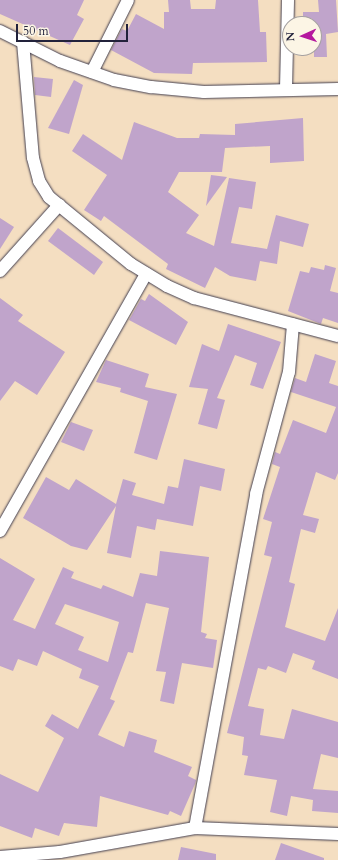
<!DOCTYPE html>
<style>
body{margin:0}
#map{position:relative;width:338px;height:860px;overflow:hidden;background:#f4dec1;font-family:Cardo,serif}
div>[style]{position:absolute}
.building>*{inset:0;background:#c0a4cb}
.roads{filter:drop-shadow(0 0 1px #423e4f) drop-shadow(0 0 1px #423e4f)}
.street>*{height:12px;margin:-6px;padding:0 6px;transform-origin:6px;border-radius:6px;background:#fff}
span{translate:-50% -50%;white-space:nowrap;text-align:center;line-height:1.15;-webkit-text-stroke:3px #fcf5e5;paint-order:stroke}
.north{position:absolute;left:282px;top:16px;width:40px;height:40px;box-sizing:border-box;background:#fcf5e5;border:1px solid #a5a1a1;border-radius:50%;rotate:267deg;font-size:11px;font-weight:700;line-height:16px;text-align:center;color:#22223b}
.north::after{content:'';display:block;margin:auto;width:14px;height:18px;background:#b5179e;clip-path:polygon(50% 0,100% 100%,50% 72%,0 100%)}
.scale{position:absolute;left:16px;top:24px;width:112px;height:18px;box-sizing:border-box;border:2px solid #22223b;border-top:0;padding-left:5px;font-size:12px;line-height:14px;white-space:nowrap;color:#22223b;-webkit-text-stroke:3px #fcf5e5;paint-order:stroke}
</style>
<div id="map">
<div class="building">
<i style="clip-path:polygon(0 0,84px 0,77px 15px,84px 19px,70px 45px,0 14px)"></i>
<i style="clip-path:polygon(168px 0,190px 0,191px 9px,215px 9px,216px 0,258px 0,260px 32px,266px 32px,267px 62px,193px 63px,192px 74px,154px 73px,111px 50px,122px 29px,127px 31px,136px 14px,164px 29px,164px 12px,169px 12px)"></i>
<i style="clip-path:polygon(318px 0,336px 0,338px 32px,326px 34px,327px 57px,314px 57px,314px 24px,303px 24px,303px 12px,319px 12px)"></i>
<i style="clip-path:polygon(34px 77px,53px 79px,51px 97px,35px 95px)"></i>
<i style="clip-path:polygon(74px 80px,83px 85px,69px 134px,48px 128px)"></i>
<i style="clip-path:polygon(303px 118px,304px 161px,270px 163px,270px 146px,225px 148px,222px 172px,179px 172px,168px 192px,199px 215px,186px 233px,214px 246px,229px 178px,256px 182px,252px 209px,239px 207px,231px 243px,267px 249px,276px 215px,309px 224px,303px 247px,280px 241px,277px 264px,260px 261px,256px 281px,230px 276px,215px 267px,205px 288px,166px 269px,168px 264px,104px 216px,101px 221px,84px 210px,107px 175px,72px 151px,83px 134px,122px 160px,134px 122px,177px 138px,199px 138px,200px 134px,235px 135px,235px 124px)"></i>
<i style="clip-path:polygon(211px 175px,227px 177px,206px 206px)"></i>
<i style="clip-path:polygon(0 218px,14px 227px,0 249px)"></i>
<i style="clip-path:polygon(58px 228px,103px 262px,94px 275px,48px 241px)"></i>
<i style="clip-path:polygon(325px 265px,336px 268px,330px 291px,338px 293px,338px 323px,323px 318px,321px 324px,288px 311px,300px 271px,309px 273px,311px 267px,324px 270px)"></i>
<i style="clip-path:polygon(149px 294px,188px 322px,176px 345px,129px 320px,141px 299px,145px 301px)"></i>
<i style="clip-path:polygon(0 298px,23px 315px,18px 321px,65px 352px,37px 395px,15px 381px,0 401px)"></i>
<i style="clip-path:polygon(228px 324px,281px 342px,263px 389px,250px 385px,257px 363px,235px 355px,217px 398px,225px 400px,217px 429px,198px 424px,208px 389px,189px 387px,202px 344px,219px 351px)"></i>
<i style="clip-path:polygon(315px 354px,336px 361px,329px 383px,338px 386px,338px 473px,335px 480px,316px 472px,303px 515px,319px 519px,315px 533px,301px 529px,289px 582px,295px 584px,285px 627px,325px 641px,338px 608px,338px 679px,312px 669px,315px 661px,293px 653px,286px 673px,268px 666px,266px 670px,258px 668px,248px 706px,264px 709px,260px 735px,284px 739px,292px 709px,338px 722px,338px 758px,321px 754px,313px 789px,338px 791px,338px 813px,312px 811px,313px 800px,291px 796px,287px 816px,270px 812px,277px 780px,244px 775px,248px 756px,242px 755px,244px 737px,227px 733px,272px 557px,264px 555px,272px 522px,263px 519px,280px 467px,272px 464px,275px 452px,280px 454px,293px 420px,326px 433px,336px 407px,291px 392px,295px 378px,306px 382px)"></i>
<i style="clip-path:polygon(106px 360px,149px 374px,145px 387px,177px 394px,157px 460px,134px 453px,148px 401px,120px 392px,121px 388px,96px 382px)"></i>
<i style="clip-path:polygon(71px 422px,93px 430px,84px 451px,61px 442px)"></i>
<i style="clip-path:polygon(184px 459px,225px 469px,221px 491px,200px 486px,193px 526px,157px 519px,155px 530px,137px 526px,131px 558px,107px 553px,116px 506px,87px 550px,71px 546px,23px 518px,46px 477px,69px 490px,76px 479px,116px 504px,123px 479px,136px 483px,132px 495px,164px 504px,168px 486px,178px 488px)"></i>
<i style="clip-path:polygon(evenodd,160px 551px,209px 557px,201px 632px,207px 634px,205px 638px,217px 640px,213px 668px,182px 663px,174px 704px,160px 701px,166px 672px,156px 671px,169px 608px,146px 603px,133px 653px,128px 652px,110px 699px,115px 701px,98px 735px,124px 747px,129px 731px,157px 740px,154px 752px,192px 767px,188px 776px,196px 780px,195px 784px,181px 816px,170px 811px,168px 815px,100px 796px,97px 827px,64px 823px,59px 836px,35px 828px,32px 838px,0 826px,0 774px,38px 792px,64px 738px,45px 726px,52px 714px,78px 729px,99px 686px,79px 678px,82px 669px,43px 651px,37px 666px,18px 659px,13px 671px,0 666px,0 558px,35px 579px,13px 620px,35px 629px,63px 567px,74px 572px,71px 578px,101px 589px,103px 585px,133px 597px,140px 573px,157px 576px,160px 551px,65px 604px,119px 622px,108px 662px,78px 650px,84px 637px,55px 624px,65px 604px)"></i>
<i style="clip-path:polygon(281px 843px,324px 858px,324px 860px,275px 860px)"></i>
<i style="clip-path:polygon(181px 847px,216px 854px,216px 860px,178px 860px)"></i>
</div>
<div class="roads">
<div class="street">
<i style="left:0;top:31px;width:67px;rotate:26.6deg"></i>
<i style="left:60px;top:61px;width:57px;rotate:19.4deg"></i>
<i style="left:114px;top:80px;width:38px;rotate:11deg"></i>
<i style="left:151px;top:87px;width:53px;rotate:5.4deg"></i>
<i style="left:204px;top:92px;width:134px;rotate:-1.3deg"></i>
<i style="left:23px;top:42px;width:116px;rotate:85.1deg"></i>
<i style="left:33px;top:158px;width:24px;rotate:75deg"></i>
<i style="left:39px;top:181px;width:19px;rotate:58deg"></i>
<i style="left:49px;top:197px;width:106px;rotate:39.3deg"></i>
<i style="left:131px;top:264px;width:42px;rotate:31.4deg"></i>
<i style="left:167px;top:286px;width:30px;rotate:24deg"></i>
<i style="left:194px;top:298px;width:149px;rotate:14.8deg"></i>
<i style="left:92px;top:72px;width:80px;rotate:-63.4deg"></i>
<i style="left:286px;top:89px;width:89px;rotate:-88.7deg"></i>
<i style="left:0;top:271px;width:89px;rotate:-48.2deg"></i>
<i style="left:0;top:531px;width:296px;rotate:-60.4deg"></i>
<i style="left:195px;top:828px;width:340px;rotate:-79.6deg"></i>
<i style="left:256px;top:494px;width:126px;rotate:-74.9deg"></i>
<i style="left:289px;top:372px;width:48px;rotate:-85.2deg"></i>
<i style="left:0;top:857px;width:60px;rotate:-4.8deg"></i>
<i style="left:60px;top:852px;width:137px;rotate:-10.1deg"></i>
<i style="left:195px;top:828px;width:143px;rotate:2.4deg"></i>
</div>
</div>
<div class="north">N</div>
<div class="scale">50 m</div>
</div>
